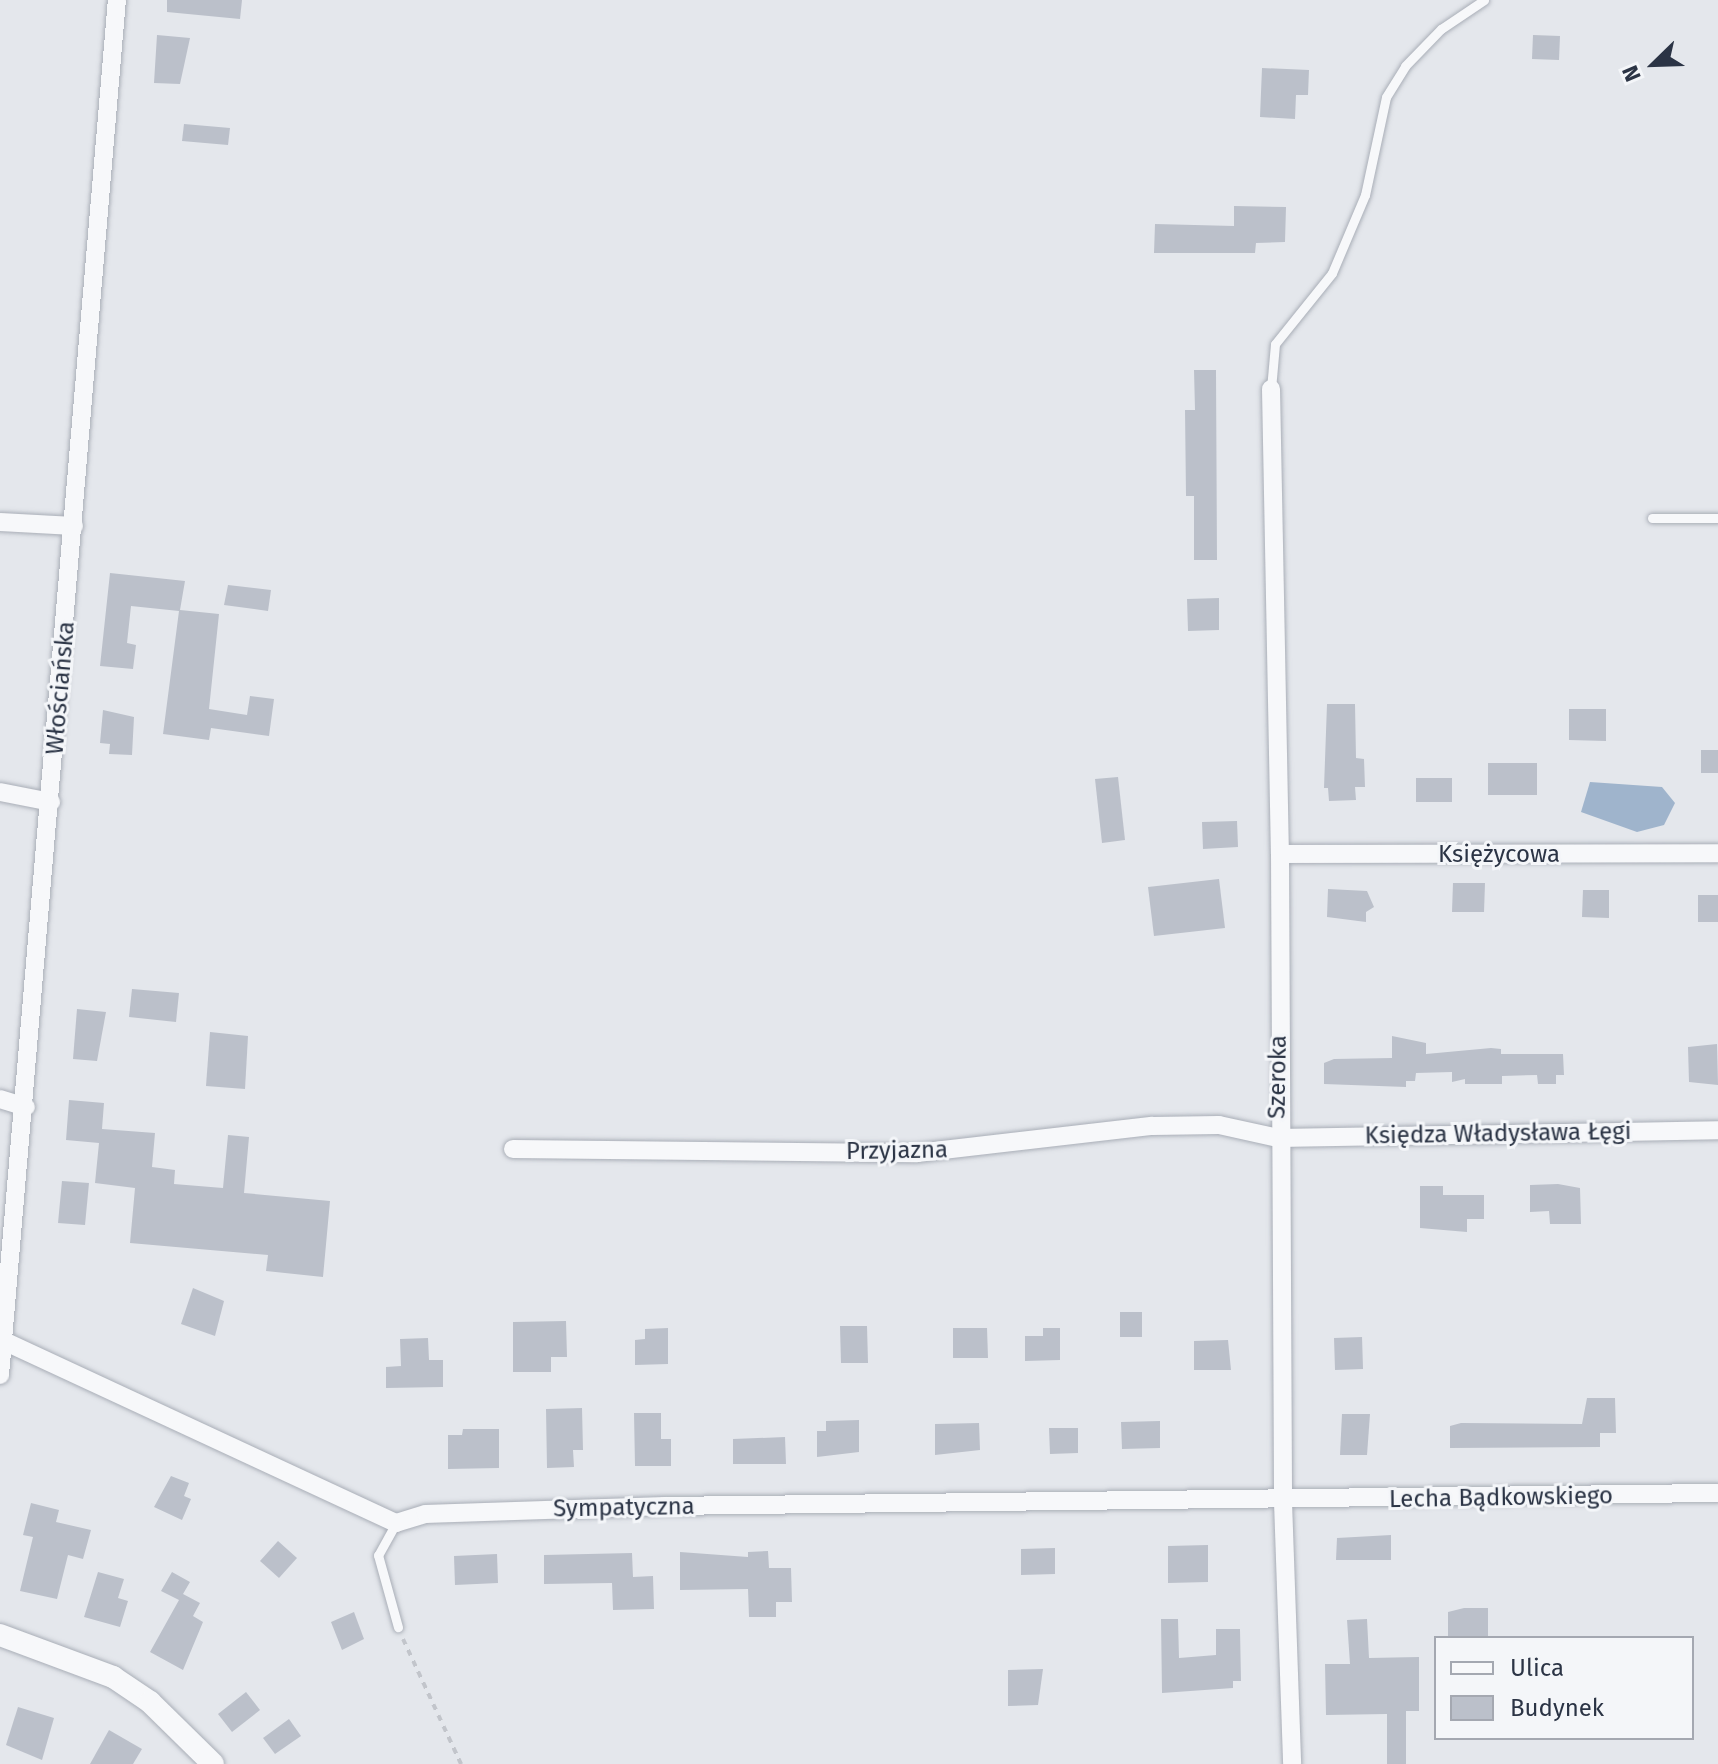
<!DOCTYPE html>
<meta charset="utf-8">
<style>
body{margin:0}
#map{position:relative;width:1718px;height:1764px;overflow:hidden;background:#e4e7ec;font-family:"Fira Sans",sans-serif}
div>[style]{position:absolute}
.water>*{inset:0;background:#9fb4cc}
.building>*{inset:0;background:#bbc0ca}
.path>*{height:4px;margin-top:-2px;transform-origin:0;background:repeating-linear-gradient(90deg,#c2c5cb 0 6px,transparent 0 12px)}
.roads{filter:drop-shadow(0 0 2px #a9aeb7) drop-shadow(0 0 2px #a9aeb7)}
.service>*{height:9px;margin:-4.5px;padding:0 4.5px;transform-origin:4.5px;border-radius:4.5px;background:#f7f8fa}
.minor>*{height:18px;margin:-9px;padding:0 9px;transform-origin:9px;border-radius:9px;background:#f7f8fa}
.tertiary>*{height:22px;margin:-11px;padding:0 11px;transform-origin:11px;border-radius:11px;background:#f7f8fa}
span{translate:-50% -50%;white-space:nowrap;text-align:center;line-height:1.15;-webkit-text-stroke:6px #f4f6f9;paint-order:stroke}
.street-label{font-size:24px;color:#2b3445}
.legend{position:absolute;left:1434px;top:1636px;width:260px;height:104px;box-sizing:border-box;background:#f4f6f9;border:2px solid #a4a8b1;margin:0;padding:10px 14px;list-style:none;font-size:24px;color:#2b3445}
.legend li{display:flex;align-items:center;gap:16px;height:40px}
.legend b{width:40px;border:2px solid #a4a8b1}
.north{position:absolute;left:1614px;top:24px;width:80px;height:80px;-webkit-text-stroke:6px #f4f6f9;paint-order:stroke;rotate:247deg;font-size:22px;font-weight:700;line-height:32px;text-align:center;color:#2b3445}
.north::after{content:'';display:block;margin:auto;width:28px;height:36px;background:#2b3445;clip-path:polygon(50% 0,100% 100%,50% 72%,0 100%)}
</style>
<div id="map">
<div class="water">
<i style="clip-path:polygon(1590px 782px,1662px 787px,1675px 803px,1664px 825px,1637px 832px,1581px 812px)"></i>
</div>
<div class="building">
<i style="clip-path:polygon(167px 0,242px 0,240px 19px,167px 12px)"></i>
<i style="clip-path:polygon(157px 35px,190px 38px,180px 84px,154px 83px)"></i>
<i style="clip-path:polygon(1533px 35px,1560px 36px,1559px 60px,1532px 59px)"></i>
<i style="clip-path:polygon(1262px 68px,1309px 70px,1308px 95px,1296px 95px,1295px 119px,1260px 117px)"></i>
<i style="clip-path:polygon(184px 124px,230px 128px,228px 145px,182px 141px)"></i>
<i style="clip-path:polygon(1234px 206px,1286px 207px,1285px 242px,1256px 243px,1255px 253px,1154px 253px,1155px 224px,1234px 226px)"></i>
<i style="clip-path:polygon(1194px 370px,1216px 370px,1217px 560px,1194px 560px,1194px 496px,1186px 496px,1185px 410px,1195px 410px)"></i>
<i style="clip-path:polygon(110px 573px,185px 581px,180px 610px,219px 614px,209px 709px,247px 715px,250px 696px,274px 699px,269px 736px,211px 728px,209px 740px,163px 734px,179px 611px,131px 606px,127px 643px,136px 645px,133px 669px,100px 666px)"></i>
<i style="clip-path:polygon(228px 585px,271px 590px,268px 611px,224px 605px)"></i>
<i style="clip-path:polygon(1219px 598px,1219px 630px,1188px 631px,1187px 599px)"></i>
<i style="clip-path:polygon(1327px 704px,1355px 704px,1356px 758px,1364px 759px,1365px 787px,1355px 787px,1356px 800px,1329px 801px,1328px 788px,1324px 788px)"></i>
<i style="clip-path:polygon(1569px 709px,1606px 709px,1606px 741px,1569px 740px)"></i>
<i style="clip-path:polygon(103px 710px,134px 717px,132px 755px,109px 754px,110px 744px,100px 743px)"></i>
<i style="clip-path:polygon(1701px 750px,1718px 750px,1718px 773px,1701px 773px)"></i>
<i style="clip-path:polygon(1488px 763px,1537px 763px,1537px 795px,1488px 795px)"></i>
<i style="clip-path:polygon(1118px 777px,1125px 840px,1102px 843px,1095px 779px)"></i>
<i style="clip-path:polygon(1416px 778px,1452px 778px,1452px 802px,1416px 802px)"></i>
<i style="clip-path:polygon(1237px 821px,1238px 847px,1203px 849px,1202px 822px)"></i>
<i style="clip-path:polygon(1219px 879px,1225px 928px,1154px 936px,1148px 887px)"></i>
<i style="clip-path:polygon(1453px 883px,1485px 883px,1484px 912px,1452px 912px)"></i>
<i style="clip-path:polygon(1328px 889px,1367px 891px,1374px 907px,1366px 912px,1366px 922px,1327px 917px)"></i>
<i style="clip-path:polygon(1583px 890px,1609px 890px,1609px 918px,1582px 917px)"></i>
<i style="clip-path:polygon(1698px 895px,1718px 895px,1718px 922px,1698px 922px)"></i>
<i style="clip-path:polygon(132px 989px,179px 993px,176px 1022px,129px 1017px)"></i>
<i style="clip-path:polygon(77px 1009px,106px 1012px,97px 1061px,73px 1059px)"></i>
<i style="clip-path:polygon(210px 1032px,248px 1036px,245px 1089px,206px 1086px)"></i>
<i style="clip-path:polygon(1392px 1036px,1426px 1043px,1426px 1054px,1491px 1048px,1501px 1049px,1501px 1054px,1563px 1054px,1564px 1075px,1556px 1075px,1556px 1084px,1538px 1084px,1537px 1075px,1502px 1076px,1502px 1084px,1465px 1084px,1465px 1079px,1452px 1082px,1452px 1072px,1416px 1073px,1415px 1081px,1406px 1081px,1406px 1087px,1324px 1084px,1324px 1063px,1334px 1059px,1392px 1058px)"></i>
<i style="clip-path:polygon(1717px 1044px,1718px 1085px,1689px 1082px,1688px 1047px)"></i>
<i style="clip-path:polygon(69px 1100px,104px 1103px,102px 1129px,155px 1133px,152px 1167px,175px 1170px,174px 1184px,223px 1188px,228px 1135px,249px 1137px,244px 1193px,330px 1201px,323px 1277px,266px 1271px,268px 1255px,130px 1243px,135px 1188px,95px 1183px,99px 1143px,66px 1140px)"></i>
<i style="clip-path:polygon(62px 1181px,89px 1183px,85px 1225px,58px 1223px)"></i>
<i style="clip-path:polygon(1558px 1184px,1580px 1188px,1581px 1224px,1550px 1224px,1549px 1211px,1530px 1212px,1530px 1185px)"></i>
<i style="clip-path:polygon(1420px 1186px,1443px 1186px,1443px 1195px,1484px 1195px,1484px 1219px,1467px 1219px,1467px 1232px,1420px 1228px)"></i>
<i style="clip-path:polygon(193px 1288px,224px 1301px,215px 1336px,181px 1324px)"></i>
<i style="clip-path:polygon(1120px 1312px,1142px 1312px,1142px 1337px,1120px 1337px)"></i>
<i style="clip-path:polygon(566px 1321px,567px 1357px,551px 1357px,551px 1372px,513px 1372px,513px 1322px)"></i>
<i style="clip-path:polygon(840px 1326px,867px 1326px,868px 1363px,841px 1363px)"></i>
<i style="clip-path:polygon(668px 1328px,668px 1364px,635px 1365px,635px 1340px,645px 1339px,645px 1329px)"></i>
<i style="clip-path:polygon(953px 1328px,987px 1328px,988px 1358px,953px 1358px)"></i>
<i style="clip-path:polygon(1043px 1328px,1060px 1328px,1060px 1360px,1025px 1361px,1025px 1336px,1043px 1336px)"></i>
<i style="clip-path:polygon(1362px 1337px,1363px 1369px,1335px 1370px,1334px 1338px)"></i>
<i style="clip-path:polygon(428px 1338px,429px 1360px,443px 1360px,443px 1387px,386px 1388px,386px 1367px,401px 1366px,400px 1339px)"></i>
<i style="clip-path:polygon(1228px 1340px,1231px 1370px,1194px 1370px,1194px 1341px)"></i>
<i style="clip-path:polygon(1587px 1398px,1615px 1398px,1616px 1433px,1600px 1433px,1600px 1447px,1450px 1448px,1450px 1426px,1461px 1423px,1582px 1424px)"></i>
<i style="clip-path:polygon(582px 1408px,583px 1450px,573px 1450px,574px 1467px,547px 1468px,546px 1409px)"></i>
<i style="clip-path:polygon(634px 1413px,661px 1413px,661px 1439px,671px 1439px,671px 1466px,635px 1466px)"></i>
<i style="clip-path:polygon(1342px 1414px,1370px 1414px,1367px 1455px,1340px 1455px)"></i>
<i style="clip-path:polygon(859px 1420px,859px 1452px,817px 1457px,817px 1431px,826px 1431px,826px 1421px)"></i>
<i style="clip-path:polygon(1160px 1421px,1160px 1448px,1122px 1449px,1121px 1422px)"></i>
<i style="clip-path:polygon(979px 1423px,980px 1450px,935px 1455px,935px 1424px)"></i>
<i style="clip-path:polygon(1049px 1428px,1078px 1428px,1078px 1453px,1050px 1454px)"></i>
<i style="clip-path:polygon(463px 1429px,499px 1429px,499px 1468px,448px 1469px,448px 1435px,462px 1435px)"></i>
<i style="clip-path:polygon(785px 1437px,786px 1464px,733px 1464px,733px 1439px)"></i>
<i style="clip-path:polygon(171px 1476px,189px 1483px,184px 1496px,191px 1499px,182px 1520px,154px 1507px)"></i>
<i style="clip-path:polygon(31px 1503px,59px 1510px,56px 1522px,91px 1530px,83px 1559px,68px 1555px,57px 1599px,20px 1591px,33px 1537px,23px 1535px)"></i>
<i style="clip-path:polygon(1391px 1535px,1391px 1560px,1336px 1560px,1337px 1538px)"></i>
<i style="clip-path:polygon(278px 1541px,297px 1558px,279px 1578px,260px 1561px)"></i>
<i style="clip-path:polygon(1208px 1545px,1208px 1582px,1168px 1583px,1168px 1546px)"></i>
<i style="clip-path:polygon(1055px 1548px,1055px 1574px,1021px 1575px,1021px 1549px)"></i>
<i style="clip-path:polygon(768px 1551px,769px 1568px,791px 1568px,792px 1602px,776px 1602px,776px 1617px,749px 1617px,748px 1589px,680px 1590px,680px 1552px,748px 1557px,748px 1552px)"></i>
<i style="clip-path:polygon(632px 1553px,633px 1577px,653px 1576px,654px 1609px,613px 1610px,612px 1583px,544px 1584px,544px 1555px)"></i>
<i style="clip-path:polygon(497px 1554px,498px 1583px,455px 1585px,454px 1556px)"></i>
<i style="clip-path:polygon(98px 1572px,124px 1579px,118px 1598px,128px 1601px,120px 1627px,84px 1617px)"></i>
<i style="clip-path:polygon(172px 1572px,190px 1582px,183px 1594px,200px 1603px,193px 1616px,203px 1622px,183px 1670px,150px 1652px,179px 1600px,161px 1591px)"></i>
<i style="clip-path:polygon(1464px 1608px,1488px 1608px,1488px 1638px,1448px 1638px,1448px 1612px)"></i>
<i style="clip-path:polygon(354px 1612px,364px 1639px,342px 1650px,331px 1622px)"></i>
<i style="clip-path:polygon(1161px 1619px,1178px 1619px,1179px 1658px,1216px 1655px,1216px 1629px,1240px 1629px,1241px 1681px,1233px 1681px,1233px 1688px,1162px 1693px)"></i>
<i style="clip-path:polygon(1367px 1619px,1369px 1658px,1419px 1657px,1419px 1711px,1406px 1711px,1406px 1764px,1387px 1764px,1387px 1714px,1326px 1715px,1325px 1664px,1350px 1664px,1347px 1620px)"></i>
<i style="clip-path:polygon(1043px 1669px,1038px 1705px,1008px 1706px,1008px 1670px)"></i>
<i style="clip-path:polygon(246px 1692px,260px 1710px,232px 1732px,218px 1714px)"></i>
<i style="clip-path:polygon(18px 1707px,54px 1718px,42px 1760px,6px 1745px)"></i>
<i style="clip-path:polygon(289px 1719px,301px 1736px,275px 1754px,263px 1738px)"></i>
<i style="clip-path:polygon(109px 1730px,142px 1749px,133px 1764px,90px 1764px)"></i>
</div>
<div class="path">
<i style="left:403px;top:1639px;width:138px;rotate:65.1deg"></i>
</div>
<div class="roads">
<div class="service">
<i style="left:1271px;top:389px;width:45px;rotate:-84.9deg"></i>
<i style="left:1275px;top:344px;width:91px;rotate:-51.2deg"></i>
<i style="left:1332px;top:273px;width:85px;rotate:-67.1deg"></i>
<i style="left:1365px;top:195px;width:100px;rotate:-77.9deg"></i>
<i style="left:1386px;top:97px;width:36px;rotate:-58deg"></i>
<i style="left:1405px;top:66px;width:52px;rotate:-45.8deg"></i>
<i style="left:1441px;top:29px;width:52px;rotate:-34deg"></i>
<i style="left:1652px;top:518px;width:66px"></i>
<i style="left:396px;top:1523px;width:37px;rotate:119deg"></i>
<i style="left:378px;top:1555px;width:75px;rotate:74.5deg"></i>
</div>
<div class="minor">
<i style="left:1271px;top:389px;width:465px;rotate:88.9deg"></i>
<i style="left:1280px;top:854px;width:648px;rotate:89.73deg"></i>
<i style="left:1283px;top:1502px;width:262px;rotate:88deg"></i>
<i style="left:0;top:522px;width:74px;rotate:3.1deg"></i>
<i style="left:0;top:792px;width:52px;rotate:11.1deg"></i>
<i style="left:1280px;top:854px;width:438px;rotate:-0.1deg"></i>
<i style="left:0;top:1099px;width:27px;rotate:17deg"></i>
<i style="left:513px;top:1149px;width:404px;rotate:0.6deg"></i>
<i style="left:917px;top:1153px;width:237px;rotate:-6.6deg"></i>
<i style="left:1152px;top:1126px;width:67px;rotate:-0.9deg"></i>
<i style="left:1219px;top:1125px;width:60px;rotate:12.4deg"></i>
<i style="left:1278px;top:1138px;width:440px;rotate:-1deg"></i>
<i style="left:6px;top:1342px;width:430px;rotate:24.9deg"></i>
<i style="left:396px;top:1523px;width:31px;rotate:-17deg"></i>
<i style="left:426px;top:1514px;width:238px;rotate:-1.9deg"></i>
<i style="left:664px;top:1506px;width:1054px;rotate:-0.71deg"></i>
<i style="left:0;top:1375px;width:1380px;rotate:-85.14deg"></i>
</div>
<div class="tertiary">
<i style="left:0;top:1635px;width:121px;rotate:20.4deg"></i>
<i style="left:113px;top:1677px;width:45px;rotate:34deg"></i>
<i style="left:150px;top:1702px;width:88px;rotate:44.5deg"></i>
</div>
</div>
<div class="street-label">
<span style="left:61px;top:688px;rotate:-85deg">Włościańska</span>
<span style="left:1499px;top:855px">Księżycowa</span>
<span style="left:1278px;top:1077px;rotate:-89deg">Szeroka</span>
<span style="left:1498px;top:1134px;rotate:-1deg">Księdza Władysława Łęgi</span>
<span style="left:897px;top:1151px;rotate:-1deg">Przyjazna</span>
<span style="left:1501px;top:1498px;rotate:-1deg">Lecha Bądkowskiego</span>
<span style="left:624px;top:1508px;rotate:-1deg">Sympatyczna</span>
</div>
<ul class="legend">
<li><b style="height:10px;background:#f7f8fa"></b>Ulica</li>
<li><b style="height:22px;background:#bbc0ca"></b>Budynek</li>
</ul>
<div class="north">N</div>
</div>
